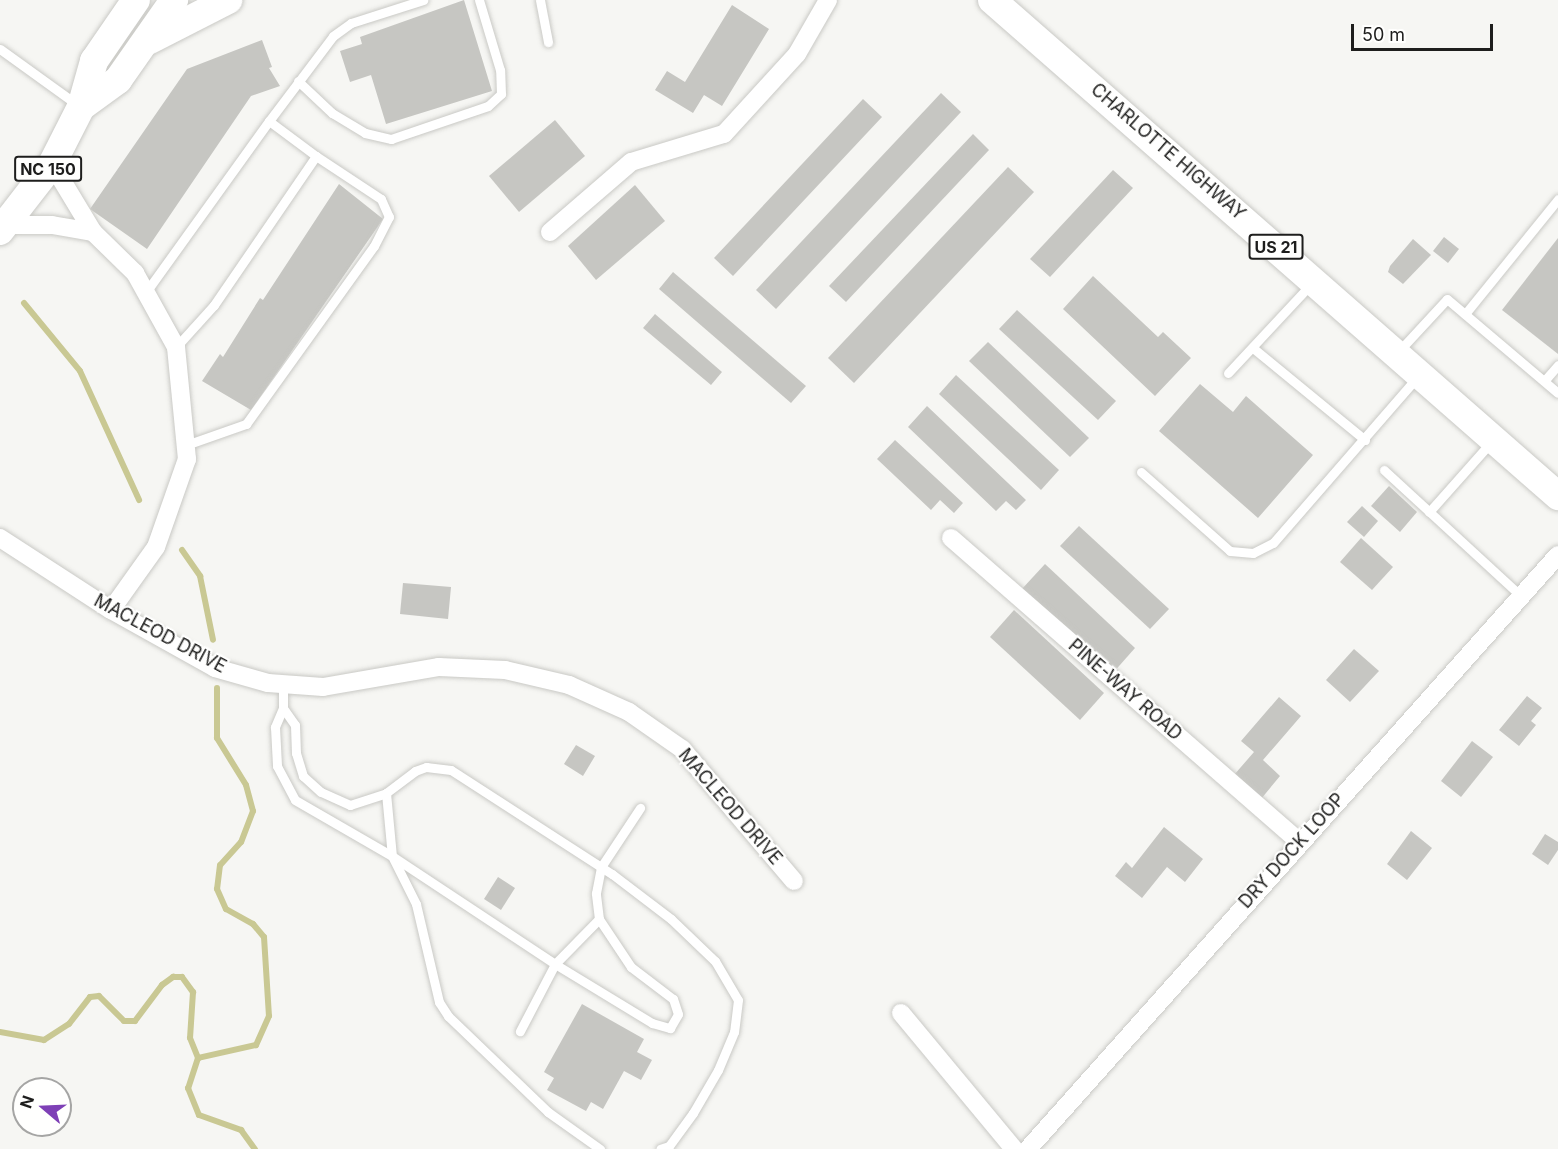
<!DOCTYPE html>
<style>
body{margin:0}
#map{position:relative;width:1558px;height:1149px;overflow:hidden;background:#f6f6f3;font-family:Inter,sans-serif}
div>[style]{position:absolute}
.stream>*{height:6px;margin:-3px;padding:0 3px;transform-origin:3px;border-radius:3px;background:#c9c893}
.building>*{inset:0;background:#c6c6c2}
.roads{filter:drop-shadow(0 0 2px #c9c9c5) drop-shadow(0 0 2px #c9c9c5)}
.service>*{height:9px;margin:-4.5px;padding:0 4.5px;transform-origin:4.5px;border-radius:4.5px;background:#fff}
.minor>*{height:18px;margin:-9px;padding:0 9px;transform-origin:9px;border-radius:9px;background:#fff}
.primary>*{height:28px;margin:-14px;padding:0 14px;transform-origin:14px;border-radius:14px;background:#fff}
span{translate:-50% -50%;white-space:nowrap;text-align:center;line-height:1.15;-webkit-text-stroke:4.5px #fffffe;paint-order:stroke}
.shield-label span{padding:2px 4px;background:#fffffe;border:2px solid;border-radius:4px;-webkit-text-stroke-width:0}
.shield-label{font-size:16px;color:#1e1e1d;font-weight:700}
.street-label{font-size:18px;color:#1e1e1d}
.north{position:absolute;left:12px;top:1077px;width:60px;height:60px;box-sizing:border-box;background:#fffffe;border:2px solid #a5a5a4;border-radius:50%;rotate:289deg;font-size:16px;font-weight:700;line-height:24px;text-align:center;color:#1e1e1d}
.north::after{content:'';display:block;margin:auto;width:21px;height:27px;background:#7e40b6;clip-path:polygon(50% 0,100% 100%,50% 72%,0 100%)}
.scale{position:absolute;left:1351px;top:24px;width:142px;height:27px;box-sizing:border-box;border:3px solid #1e1e1d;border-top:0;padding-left:8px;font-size:18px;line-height:21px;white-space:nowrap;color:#1e1e1d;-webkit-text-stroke:4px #fffffe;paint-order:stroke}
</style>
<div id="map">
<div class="stream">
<i style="left:24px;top:303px;width:88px;rotate:50.5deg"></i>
<i style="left:80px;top:371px;width:142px;rotate:65.4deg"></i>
<i style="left:182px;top:550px;width:32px;rotate:55deg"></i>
<i style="left:200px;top:576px;width:65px;rotate:78.5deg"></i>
<i style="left:217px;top:688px;width:50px;rotate:90deg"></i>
<i style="left:217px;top:738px;width:55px;rotate:58.3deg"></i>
<i style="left:246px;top:785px;width:27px;rotate:75deg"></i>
<i style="left:253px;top:811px;width:33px;rotate:111deg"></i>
<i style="left:241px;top:842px;width:31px;rotate:132deg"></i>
<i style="left:220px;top:865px;width:24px;rotate:97deg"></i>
<i style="left:217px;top:889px;width:22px;rotate:66deg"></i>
<i style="left:226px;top:909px;width:31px;rotate:29deg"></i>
<i style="left:253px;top:924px;width:17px;rotate:50deg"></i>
<i style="left:264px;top:937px;width:79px;rotate:86.4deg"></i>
<i style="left:269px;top:1016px;width:32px;rotate:114deg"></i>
<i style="left:256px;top:1045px;width:59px;rotate:167.4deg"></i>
<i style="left:198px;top:1058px;width:32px;rotate:108deg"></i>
<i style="left:188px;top:1088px;width:29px;rotate:68deg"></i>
<i style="left:199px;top:1115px;width:45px;rotate:19.7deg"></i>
<i style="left:241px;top:1130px;width:24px;rotate:54deg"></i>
<i style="left:0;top:1032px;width:45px;rotate:10.3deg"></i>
<i style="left:44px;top:1040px;width:30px;rotate:-33deg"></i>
<i style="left:69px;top:1024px;width:34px;rotate:-52deg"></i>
<i style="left:90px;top:997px;width:9px;rotate:-6deg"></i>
<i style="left:99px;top:996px;width:35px;rotate:45deg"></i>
<i style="left:124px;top:1021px;width:11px"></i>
<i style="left:135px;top:1021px;width:45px;rotate:-53.1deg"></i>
<i style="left:162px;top:985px;width:14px;rotate:-36deg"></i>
<i style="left:173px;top:977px;width:9px"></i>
<i style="left:182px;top:977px;width:19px;rotate:54deg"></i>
<i style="left:193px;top:992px;width:46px;rotate:93.7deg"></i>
<i style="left:190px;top:1038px;width:22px;rotate:68deg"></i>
</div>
<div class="building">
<i style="clip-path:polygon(464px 0,492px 91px,386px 124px,371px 75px,350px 82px,340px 51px,362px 44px,360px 37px)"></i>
<i style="clip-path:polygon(732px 5px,769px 29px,722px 106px,704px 95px,693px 113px,655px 90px,667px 71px,685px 82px)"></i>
<i style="clip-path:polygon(262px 40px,272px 67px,269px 68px,280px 86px,251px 96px,147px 249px,90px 209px,187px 69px)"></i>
<i style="clip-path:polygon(941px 93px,961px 112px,776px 309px,756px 290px)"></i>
<i style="clip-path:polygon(863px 99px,882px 117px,733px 276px,714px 258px)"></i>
<i style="clip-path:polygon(555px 120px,585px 156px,519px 212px,489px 176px)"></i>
<i style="clip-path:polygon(973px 134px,989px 150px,846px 302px,829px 286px)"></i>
<i style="clip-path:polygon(1008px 167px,1034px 192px,854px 383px,828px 358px)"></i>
<i style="clip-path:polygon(1113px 170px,1133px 188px,1050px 277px,1030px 259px)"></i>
<i style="clip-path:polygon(339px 184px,383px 219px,251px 410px,202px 381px,220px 354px,223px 357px,260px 298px,263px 300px)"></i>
<i style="clip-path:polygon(635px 185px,665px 221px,596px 280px,568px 246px)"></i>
<i style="clip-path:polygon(1444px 237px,1459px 249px,1448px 263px,1433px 251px)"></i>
<i style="clip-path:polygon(1558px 238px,1558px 354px,1502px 310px)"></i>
<i style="clip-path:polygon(1413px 239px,1431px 255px,1403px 284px,1388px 272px,1390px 266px)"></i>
<i style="clip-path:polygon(673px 272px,806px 386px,791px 403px,659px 289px)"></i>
<i style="clip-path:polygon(1093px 276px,1158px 337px,1163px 332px,1191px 358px,1155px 396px,1063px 309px)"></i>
<i style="clip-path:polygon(1017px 310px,1116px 401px,1098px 420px,999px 329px)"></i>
<i style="clip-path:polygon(655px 314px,722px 372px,711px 385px,643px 328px)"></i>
<i style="clip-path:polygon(988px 342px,1089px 438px,1070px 457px,969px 361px)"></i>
<i style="clip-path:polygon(956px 375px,1059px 470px,1041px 490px,939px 394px)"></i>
<i style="clip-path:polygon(1200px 384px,1233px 412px,1246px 396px,1313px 455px,1258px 518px,1159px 431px)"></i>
<i style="clip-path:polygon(927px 406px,1026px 500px,1016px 510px,1006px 501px,996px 511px,908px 427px)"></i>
<i style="clip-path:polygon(895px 440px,963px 503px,954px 513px,940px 500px,931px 510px,877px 459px)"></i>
<i style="clip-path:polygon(1389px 486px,1417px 512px,1400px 532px,1371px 506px)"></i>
<i style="clip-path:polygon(1362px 506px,1378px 521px,1364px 537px,1347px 522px)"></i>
<i style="clip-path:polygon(1079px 526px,1169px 609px,1150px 629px,1060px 546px)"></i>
<i style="clip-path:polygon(1361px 538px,1393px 567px,1372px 590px,1340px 562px)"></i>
<i style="clip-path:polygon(1045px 564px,1135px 648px,1112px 674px,1021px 590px)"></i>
<i style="clip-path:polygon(403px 583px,451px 587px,448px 619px,400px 614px)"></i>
<i style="clip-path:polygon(1014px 610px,1104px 693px,1080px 720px,990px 637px)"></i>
<i style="clip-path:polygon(1354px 649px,1379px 671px,1350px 702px,1326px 680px)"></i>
<i style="clip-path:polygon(1527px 696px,1542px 708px,1531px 721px,1536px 725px,1519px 746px,1499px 730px)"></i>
<i style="clip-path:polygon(1279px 697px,1301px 716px,1263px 760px,1280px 776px,1261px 799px,1234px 775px,1254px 752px,1241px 741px)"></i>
<i style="clip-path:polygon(1472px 741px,1493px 757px,1461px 797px,1441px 781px)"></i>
<i style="clip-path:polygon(576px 745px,595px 756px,583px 776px,564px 764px)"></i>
<i style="clip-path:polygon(1164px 827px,1203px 859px,1185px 882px,1167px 867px,1142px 898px,1115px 876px,1126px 862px,1132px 868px)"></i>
<i style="clip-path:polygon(1411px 831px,1432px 848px,1407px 880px,1387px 864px)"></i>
<i style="clip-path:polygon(1545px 834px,1558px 842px,1558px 850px,1548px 865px,1532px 854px)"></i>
<i style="clip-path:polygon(498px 877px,515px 888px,501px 910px,484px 899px)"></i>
<i style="clip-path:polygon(582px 1004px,644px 1039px,637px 1052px,652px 1060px,641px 1080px,624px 1071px,603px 1109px,591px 1102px,586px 1111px,547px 1090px,554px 1078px,544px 1072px)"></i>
</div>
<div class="roads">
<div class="service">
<i style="left:540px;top:0;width:43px;rotate:79.2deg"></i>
<i style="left:0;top:49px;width:97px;rotate:35.8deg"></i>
<i style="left:298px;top:81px;width:47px;rotate:43.3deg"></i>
<i style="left:332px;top:113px;width:39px;rotate:31deg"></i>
<i style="left:365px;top:133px;width:27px;rotate:13deg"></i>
<i style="left:391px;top:139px;width:102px;rotate:-18.8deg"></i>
<i style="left:488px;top:106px;width:18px;rotate:-43deg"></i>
<i style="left:501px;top:94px;width:24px;rotate:-92deg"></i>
<i style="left:500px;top:70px;width:73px;rotate:-106.7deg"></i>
<i style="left:269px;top:121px;width:106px;rotate:-53deg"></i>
<i style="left:333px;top:36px;width:22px;rotate:-36deg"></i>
<i style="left:351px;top:23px;width:76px;rotate:-17.7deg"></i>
<i style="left:146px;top:292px;width:211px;rotate:-54.3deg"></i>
<i style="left:269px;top:121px;width:59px;rotate:36.7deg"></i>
<i style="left:316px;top:156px;width:181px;rotate:124.4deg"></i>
<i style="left:214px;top:305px;width:57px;rotate:132.1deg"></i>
<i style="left:1465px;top:314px;width:148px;rotate:-51deg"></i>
<i style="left:1253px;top:348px;width:145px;rotate:39.4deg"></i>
<i style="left:1398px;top:352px;width:72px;rotate:-47.2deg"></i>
<i style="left:1447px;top:299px;width:145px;rotate:40.3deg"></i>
<i style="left:1228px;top:373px;width:120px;rotate:-47deg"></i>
<i style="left:1545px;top:380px;width:20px;rotate:-49deg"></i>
<i style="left:186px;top:445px;width:64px;rotate:-19.3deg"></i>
<i style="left:246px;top:424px;width:219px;rotate:-54.3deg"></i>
<i style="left:374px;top:246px;width:33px;rotate:-63deg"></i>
<i style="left:389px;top:217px;width:20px;rotate:-114deg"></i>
<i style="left:381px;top:199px;width:78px;rotate:-146.5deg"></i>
<i style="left:1384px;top:470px;width:186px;rotate:42.6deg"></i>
<i style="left:1141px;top:472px;width:119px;rotate:41.6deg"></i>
<i style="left:1230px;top:551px;width:23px;rotate:5deg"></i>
<i style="left:1253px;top:553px;width:22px;rotate:-27deg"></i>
<i style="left:1273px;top:543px;width:221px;rotate:-49deg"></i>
<i style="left:1429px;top:512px;width:95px;rotate:-48.4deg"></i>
<i style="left:283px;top:684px;width:24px;rotate:90deg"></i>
<i style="left:283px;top:708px;width:21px;rotate:113deg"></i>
<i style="left:275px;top:727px;width:39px;rotate:87deg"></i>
<i style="left:277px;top:766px;width:38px;rotate:62deg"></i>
<i style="left:295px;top:800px;width:112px;rotate:30deg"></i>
<i style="left:392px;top:856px;width:54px;rotate:63.4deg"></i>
<i style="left:416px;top:904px;width:101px;rotate:76.8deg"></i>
<i style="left:439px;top:1002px;width:17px;rotate:57deg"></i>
<i style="left:448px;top:1016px;width:139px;rotate:43.8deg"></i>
<i style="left:548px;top:1112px;width:64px;rotate:35.4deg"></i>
<i style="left:283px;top:708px;width:21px;rotate:55deg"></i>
<i style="left:295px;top:725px;width:28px;rotate:88deg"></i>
<i style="left:296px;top:753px;width:24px;rotate:73deg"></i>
<i style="left:303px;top:776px;width:24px;rotate:42deg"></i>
<i style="left:321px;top:792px;width:32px;rotate:24deg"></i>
<i style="left:350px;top:805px;width:38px;rotate:-18deg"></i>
<i style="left:386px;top:793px;width:36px;rotate:-37deg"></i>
<i style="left:415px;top:771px;width:12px;rotate:-20deg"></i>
<i style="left:426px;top:767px;width:25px;rotate:7deg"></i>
<i style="left:451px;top:770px;width:192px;rotate:32.9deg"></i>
<i style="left:612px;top:874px;width:74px;rotate:37.3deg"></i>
<i style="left:671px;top:919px;width:61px;rotate:43.7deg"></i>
<i style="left:715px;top:961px;width:45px;rotate:59.5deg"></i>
<i style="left:738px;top:1000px;width:32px;rotate:97deg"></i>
<i style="left:734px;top:1032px;width:41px;rotate:112.8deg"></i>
<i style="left:718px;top:1070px;width:50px;rotate:120.2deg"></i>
<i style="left:693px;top:1113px;width:41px;rotate:126deg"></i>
<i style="left:669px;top:1146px;width:9px;rotate:162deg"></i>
<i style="left:386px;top:793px;width:63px;rotate:84.6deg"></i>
<i style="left:392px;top:856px;width:196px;rotate:33.5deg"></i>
<i style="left:555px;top:964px;width:76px;rotate:117.6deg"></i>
<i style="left:599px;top:919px;width:63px;rotate:134.4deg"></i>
<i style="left:555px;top:964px;width:114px;rotate:31.3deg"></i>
<i style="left:652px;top:1023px;width:19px;rotate:16deg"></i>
<i style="left:670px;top:1028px;width:16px;rotate:-60deg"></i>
<i style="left:678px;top:1014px;width:16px;rotate:-108deg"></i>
<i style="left:673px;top:999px;width:53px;rotate:-142.7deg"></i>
<i style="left:631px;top:967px;width:58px;rotate:-123.7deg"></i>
<i style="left:599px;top:919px;width:26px;rotate:-97deg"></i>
<i style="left:596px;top:893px;width:26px;rotate:-79deg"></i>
<i style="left:601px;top:867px;width:71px;rotate:-56.5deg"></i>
</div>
<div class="minor">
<i style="left:52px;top:164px;width:79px;rotate:58.9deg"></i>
<i style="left:93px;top:232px;width:59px;rotate:44.3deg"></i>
<i style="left:135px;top:273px;width:85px;rotate:61deg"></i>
<i style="left:176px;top:347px;width:113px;rotate:84.4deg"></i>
<i style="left:187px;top:459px;width:93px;rotate:109.4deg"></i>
<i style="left:156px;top:547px;width:77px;rotate:125.5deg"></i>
<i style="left:5px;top:225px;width:47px"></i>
<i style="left:52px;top:225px;width:42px;rotate:9.7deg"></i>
<i style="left:550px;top:232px;width:107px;rotate:-40.8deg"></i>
<i style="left:631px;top:162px;width:97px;rotate:-16.8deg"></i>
<i style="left:724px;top:134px;width:108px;rotate:-47.6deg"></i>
<i style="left:797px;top:54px;width:62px;rotate:-60.1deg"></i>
<i style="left:0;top:538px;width:132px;rotate:33deg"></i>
<i style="left:111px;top:610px;width:119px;rotate:29.1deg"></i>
<i style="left:215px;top:668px;width:55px;rotate:15.8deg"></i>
<i style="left:268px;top:683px;width:55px;rotate:4.2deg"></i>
<i style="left:323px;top:687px;width:118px;rotate:-9.8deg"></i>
<i style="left:439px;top:667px;width:66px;rotate:2.6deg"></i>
<i style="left:505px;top:670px;width:66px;rotate:13.2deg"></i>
<i style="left:569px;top:685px;width:66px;rotate:24.2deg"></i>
<i style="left:629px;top:712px;width:65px;rotate:34.9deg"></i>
<i style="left:682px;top:749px;width:173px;rotate:49.7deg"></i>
<i style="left:951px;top:538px;width:462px;rotate:41.1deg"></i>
<i style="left:901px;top:1013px;width:177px;rotate:50.3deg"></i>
<i style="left:1028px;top:1149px;width:796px;rotate:-48.26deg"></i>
</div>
<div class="primary">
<i style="left:992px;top:0;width:753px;rotate:41.23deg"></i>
<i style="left:150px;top:40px;width:88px;rotate:-27.1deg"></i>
<i style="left:81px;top:107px;width:46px;rotate:-36.1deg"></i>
<i style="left:118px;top:80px;width:98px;rotate:-55deg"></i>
<i style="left:0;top:231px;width:85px;rotate:-52.2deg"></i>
<i style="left:52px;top:164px;width:64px;rotate:-63deg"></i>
<i style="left:81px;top:107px;width:48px;rotate:-74.2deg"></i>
<i style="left:94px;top:61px;width:74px;rotate:-55.5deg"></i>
</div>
</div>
<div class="shield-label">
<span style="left:48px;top:169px">NC 150</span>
<span style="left:1276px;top:247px">US 21</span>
</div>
<div class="street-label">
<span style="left:1168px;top:152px;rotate:41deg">CHARLOTTE HIGHWAY</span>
<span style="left:160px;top:634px;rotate:28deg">MACLEOD DRIVE</span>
<span style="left:1125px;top:690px;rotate:41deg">PINE-WAY ROAD</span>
<span style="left:730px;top:807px;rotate:49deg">MACLEOD DRIVE</span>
<span style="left:1292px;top:851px;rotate:-48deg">DRY DOCK LOOP</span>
</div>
<div class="north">N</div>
<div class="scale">50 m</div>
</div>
